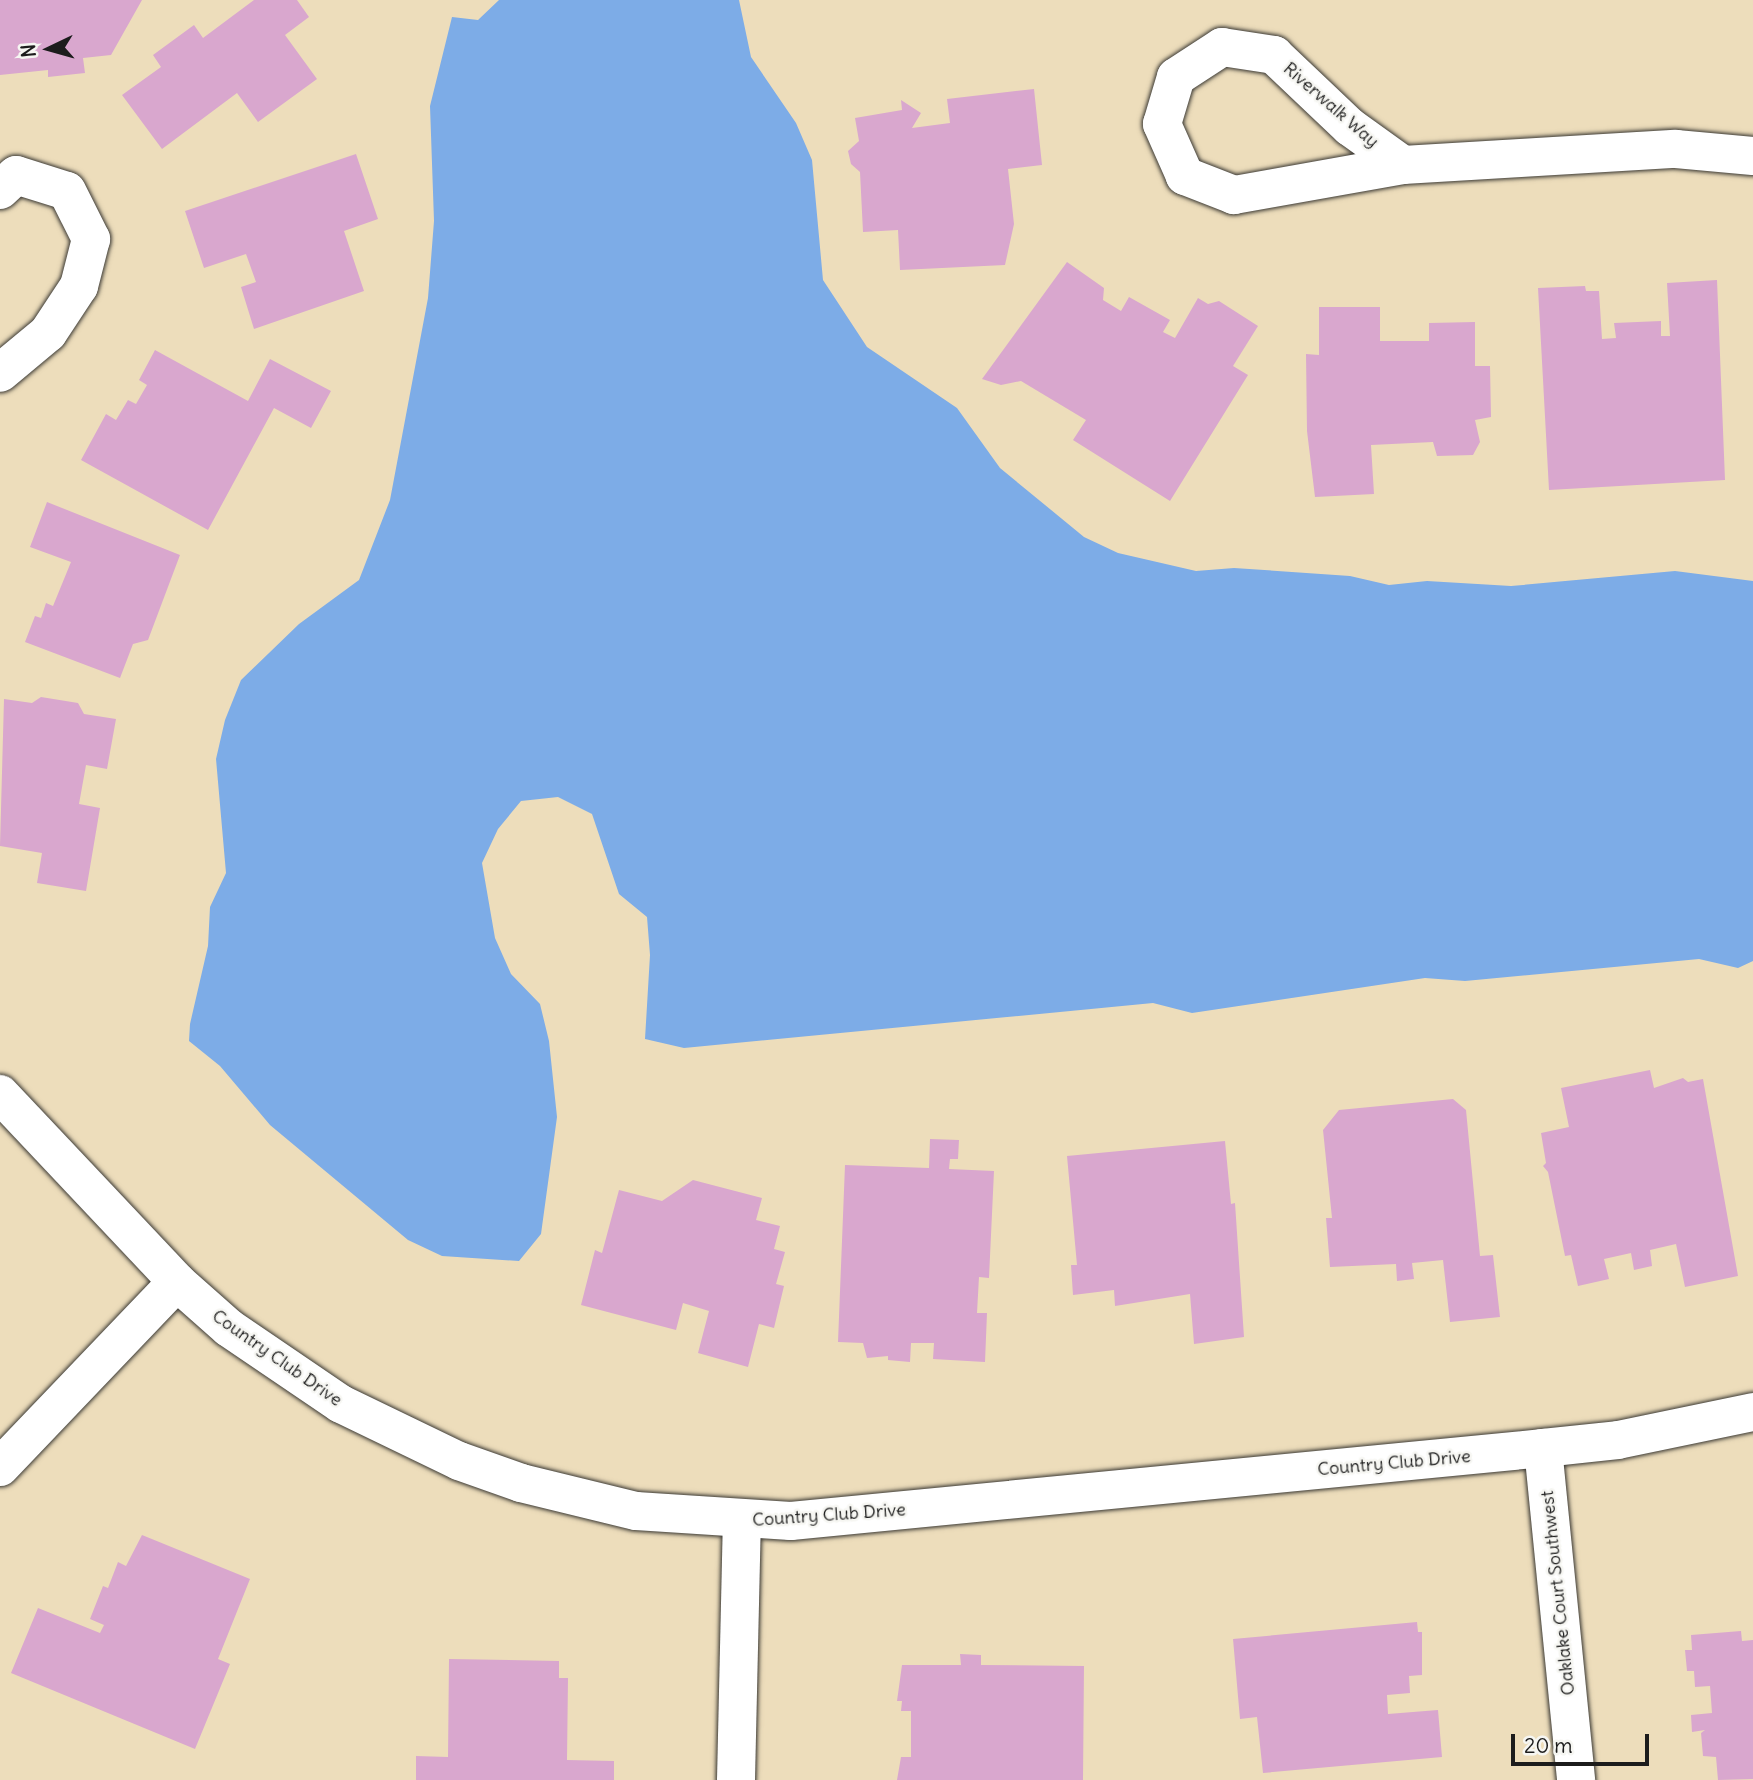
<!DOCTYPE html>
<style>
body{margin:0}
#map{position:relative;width:1753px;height:1780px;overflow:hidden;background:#edddbb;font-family:Delius,sans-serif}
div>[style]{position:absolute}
.water>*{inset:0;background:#7dace7}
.building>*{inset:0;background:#d9a7ce}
.roads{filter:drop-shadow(0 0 2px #3b3934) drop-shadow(0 0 2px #3b3934)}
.street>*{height:38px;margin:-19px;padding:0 19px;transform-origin:19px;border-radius:19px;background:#fff}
span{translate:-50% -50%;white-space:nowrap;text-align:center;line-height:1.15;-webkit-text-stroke:5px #f6f6f2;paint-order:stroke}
.street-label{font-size:18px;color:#1c1c1c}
.north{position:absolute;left:14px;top:14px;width:70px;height:70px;-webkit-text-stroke:5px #f6f6f2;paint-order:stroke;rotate:265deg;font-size:19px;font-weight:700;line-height:28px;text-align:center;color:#1c1c1c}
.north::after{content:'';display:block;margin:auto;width:24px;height:32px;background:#1c1c1c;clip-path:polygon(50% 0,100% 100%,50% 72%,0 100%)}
.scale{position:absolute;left:1511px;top:1734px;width:138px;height:32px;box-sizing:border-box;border:4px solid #1c1c1c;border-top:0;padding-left:9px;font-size:21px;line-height:24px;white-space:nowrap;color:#1c1c1c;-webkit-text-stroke:5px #f6f6f2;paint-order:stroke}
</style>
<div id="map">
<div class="water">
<i style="clip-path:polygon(499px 0,739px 0,751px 57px,796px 123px,812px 160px,823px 280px,867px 347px,957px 408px,1000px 468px,1084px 537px,1118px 553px,1196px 571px,1234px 568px,1350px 576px,1389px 585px,1427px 581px,1511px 586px,1675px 571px,1753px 581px,1753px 961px,1738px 968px,1699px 959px,1465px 981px,1425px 978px,1192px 1013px,1153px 1003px,684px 1048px,645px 1039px,650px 955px,647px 917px,619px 894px,592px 814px,558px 797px,521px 801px,498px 829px,482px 863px,495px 938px,511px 974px,540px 1004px,549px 1041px,557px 1117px,541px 1234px,519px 1261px,442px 1256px,408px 1240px,270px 1125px,220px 1066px,189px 1041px,190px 1024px,208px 946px,210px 907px,226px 873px,216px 759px,225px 720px,241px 680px,299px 624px,359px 580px,390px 500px,428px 298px,434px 221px,430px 106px,452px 17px,478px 20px)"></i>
</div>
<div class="building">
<i style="clip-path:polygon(0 0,142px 0,111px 55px,83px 58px,85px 73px,48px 77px,48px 70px,0 75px)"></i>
<i style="clip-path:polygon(254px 0,297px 0,309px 17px,285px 35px,317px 79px,258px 122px,237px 93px,162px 149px,122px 95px,161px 67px,153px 55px,194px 25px,203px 38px)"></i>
<i style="clip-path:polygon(1034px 89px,1042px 165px,1008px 169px,1014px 224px,1005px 265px,900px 270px,898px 230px,863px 232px,860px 172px,851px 164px,848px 151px,859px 141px,855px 118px,902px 110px,901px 100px,921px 113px,912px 128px,950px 123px,947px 99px)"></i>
<i style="clip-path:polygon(356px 154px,378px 219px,344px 231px,364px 291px,254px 329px,241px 287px,256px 282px,246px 254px,204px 268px,185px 211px)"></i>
<i style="clip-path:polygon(1067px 262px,1104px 288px,1103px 300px,1121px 311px,1129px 297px,1170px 320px,1163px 332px,1175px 338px,1198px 298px,1208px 304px,1219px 301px,1258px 326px,1233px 366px,1248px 375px,1170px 501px,1073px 440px,1086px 420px,1021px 381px,1001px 385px,982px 379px)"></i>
<i style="clip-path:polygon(1717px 280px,1725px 480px,1549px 490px,1538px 288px,1585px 286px,1586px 291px,1599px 291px,1602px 339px,1616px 338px,1614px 323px,1661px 321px,1661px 336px,1670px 336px,1667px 283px)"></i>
<i style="clip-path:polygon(1319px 307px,1380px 307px,1380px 341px,1429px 341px,1429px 323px,1475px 322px,1475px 366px,1490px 366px,1491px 417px,1475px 420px,1480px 442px,1473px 455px,1437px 456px,1433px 442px,1371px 445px,1374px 494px,1315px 497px,1307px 431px,1306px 354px,1319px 355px)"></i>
<i style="clip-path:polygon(155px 350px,248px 401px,270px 359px,331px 391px,311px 428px,274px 408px,208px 530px,81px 460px,106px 414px,116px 420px,128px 400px,136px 404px,147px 385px,139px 380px)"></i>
<i style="clip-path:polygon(47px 502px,180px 555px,148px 640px,133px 644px,120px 678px,25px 642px,35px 616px,41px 618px,46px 603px,53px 606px,71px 562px,30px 547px)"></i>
<i style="clip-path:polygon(41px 697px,78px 703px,84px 714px,116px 719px,107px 769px,86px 765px,79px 804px,100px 808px,86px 891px,37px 883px,42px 853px,0 846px,4px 699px,32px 703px)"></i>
<i style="clip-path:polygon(1650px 1070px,1654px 1088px,1683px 1078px,1688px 1082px,1703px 1079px,1738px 1276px,1685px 1287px,1676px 1244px,1650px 1250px,1652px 1266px,1634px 1270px,1631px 1253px,1604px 1259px,1609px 1279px,1578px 1286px,1571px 1255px,1565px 1256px,1548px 1172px,1543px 1166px,1546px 1163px,1541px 1133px,1569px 1127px,1561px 1088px)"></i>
<i style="clip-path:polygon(1453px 1099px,1466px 1110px,1480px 1256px,1493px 1255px,1500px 1317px,1450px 1322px,1443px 1260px,1412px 1263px,1414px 1279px,1397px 1281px,1396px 1264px,1330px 1267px,1326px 1218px,1332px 1218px,1323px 1130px,1339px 1110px)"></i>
<i style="clip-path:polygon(930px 1139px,959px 1140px,958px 1159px,950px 1159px,949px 1169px,994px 1171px,989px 1278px,979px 1277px,977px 1313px,987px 1313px,985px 1362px,933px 1359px,934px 1343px,911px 1343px,910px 1362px,888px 1360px,888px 1356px,867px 1358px,863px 1343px,838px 1342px,845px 1165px,929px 1168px)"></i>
<i style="clip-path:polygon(1225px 1141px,1231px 1204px,1235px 1203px,1244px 1337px,1194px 1344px,1190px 1294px,1115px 1306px,1114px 1290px,1073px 1295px,1071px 1265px,1077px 1265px,1067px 1156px)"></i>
<i style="clip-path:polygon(693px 1180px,762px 1198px,756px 1220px,780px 1226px,774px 1249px,785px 1252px,776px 1284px,784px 1286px,774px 1328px,759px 1324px,748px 1367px,698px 1353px,709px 1311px,683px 1303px,676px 1330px,581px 1305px,595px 1250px,602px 1253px,619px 1190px,662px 1201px)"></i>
<i style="clip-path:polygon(142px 1535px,250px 1579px,218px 1659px,230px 1664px,195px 1749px,11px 1673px,38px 1608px,100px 1633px,104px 1625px,90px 1619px,103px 1586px,108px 1588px,118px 1562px,126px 1566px)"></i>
<i style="clip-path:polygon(1417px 1622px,1418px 1632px,1422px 1632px,1422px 1675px,1409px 1676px,1410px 1693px,1387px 1695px,1388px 1714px,1438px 1710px,1442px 1757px,1263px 1773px,1257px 1717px,1240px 1719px,1233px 1639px)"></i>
<i style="clip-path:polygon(1741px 1631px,1742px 1641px,1753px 1640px,1753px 1779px,1718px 1780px,1716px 1757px,1703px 1756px,1701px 1733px,1705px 1730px,1692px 1732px,1691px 1715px,1712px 1713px,1710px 1686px,1695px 1687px,1694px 1671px,1687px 1671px,1685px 1650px,1692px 1650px,1691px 1635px)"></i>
<i style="clip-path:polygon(960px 1654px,981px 1655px,981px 1665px,1084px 1666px,1083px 1780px,897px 1780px,901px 1757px,911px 1757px,911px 1711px,901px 1711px,902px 1701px,897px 1701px,902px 1665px,961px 1665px)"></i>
<i style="clip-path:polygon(449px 1659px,559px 1661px,559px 1678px,568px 1678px,567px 1760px,614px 1761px,614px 1780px,416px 1780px,416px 1756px,448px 1757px)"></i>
</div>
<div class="roads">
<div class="street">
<i style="left:1222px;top:47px;width:53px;rotate:8.7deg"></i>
<i style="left:1274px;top:55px;width:105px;rotate:43.5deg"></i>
<i style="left:1350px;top:127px;width:65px;rotate:35.6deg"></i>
<i style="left:1403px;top:165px;width:172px;rotate:169.9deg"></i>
<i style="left:1234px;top:195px;width:53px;rotate:-158.8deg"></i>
<i style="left:1185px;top:176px;width:57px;rotate:-113.9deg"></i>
<i style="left:1162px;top:124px;width:49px;rotate:-73.4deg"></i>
<i style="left:1176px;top:77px;width:55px;rotate:-33.1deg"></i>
<i style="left:1403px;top:165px;width:273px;rotate:-3.4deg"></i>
<i style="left:1676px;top:149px;width:77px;rotate:5.2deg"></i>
<i style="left:0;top:190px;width:22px;rotate:-43deg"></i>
<i style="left:16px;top:175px;width:53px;rotate:17.4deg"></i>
<i style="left:67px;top:191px;width:54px;rotate:63.4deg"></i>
<i style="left:91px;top:239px;width:49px;rotate:104.3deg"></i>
<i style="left:79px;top:286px;width:56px;rotate:123.4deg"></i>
<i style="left:48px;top:333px;width:62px;rotate:140.2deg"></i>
<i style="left:0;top:1094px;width:258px;rotate:46.7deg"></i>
<i style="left:177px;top:1282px;width:69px;rotate:41.5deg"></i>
<i style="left:229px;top:1328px;width:135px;rotate:34.2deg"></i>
<i style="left:341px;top:1404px;width:131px;rotate:25.8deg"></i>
<i style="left:459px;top:1461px;width:66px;rotate:19.5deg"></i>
<i style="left:521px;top:1483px;width:118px;rotate:13.7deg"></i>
<i style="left:636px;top:1511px;width:155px;rotate:3.7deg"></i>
<i style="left:791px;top:1521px;width:756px;rotate:-5.54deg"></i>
<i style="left:1543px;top:1448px;width:75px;rotate:-6.1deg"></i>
<i style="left:1618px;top:1440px;width:138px;rotate:-11.7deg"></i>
<i style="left:1543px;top:1448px;width:334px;rotate:84.3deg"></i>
<i style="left:0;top:1467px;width:256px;rotate:-46.3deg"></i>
<i style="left:736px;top:1780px;width:259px;rotate:-88.7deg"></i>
</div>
</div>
<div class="street-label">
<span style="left:1331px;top:105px;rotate:41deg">Riverwalk Way</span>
<span style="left:277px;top:1358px;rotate:35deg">Country Club Drive</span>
<span style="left:1394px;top:1463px;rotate:-5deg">Country Club Drive</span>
<span style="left:829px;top:1515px;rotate:-4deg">Country Club Drive</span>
<span style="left:1558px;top:1593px;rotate:-96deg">Oaklake Court Southwest</span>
</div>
<div class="north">N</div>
<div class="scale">20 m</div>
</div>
